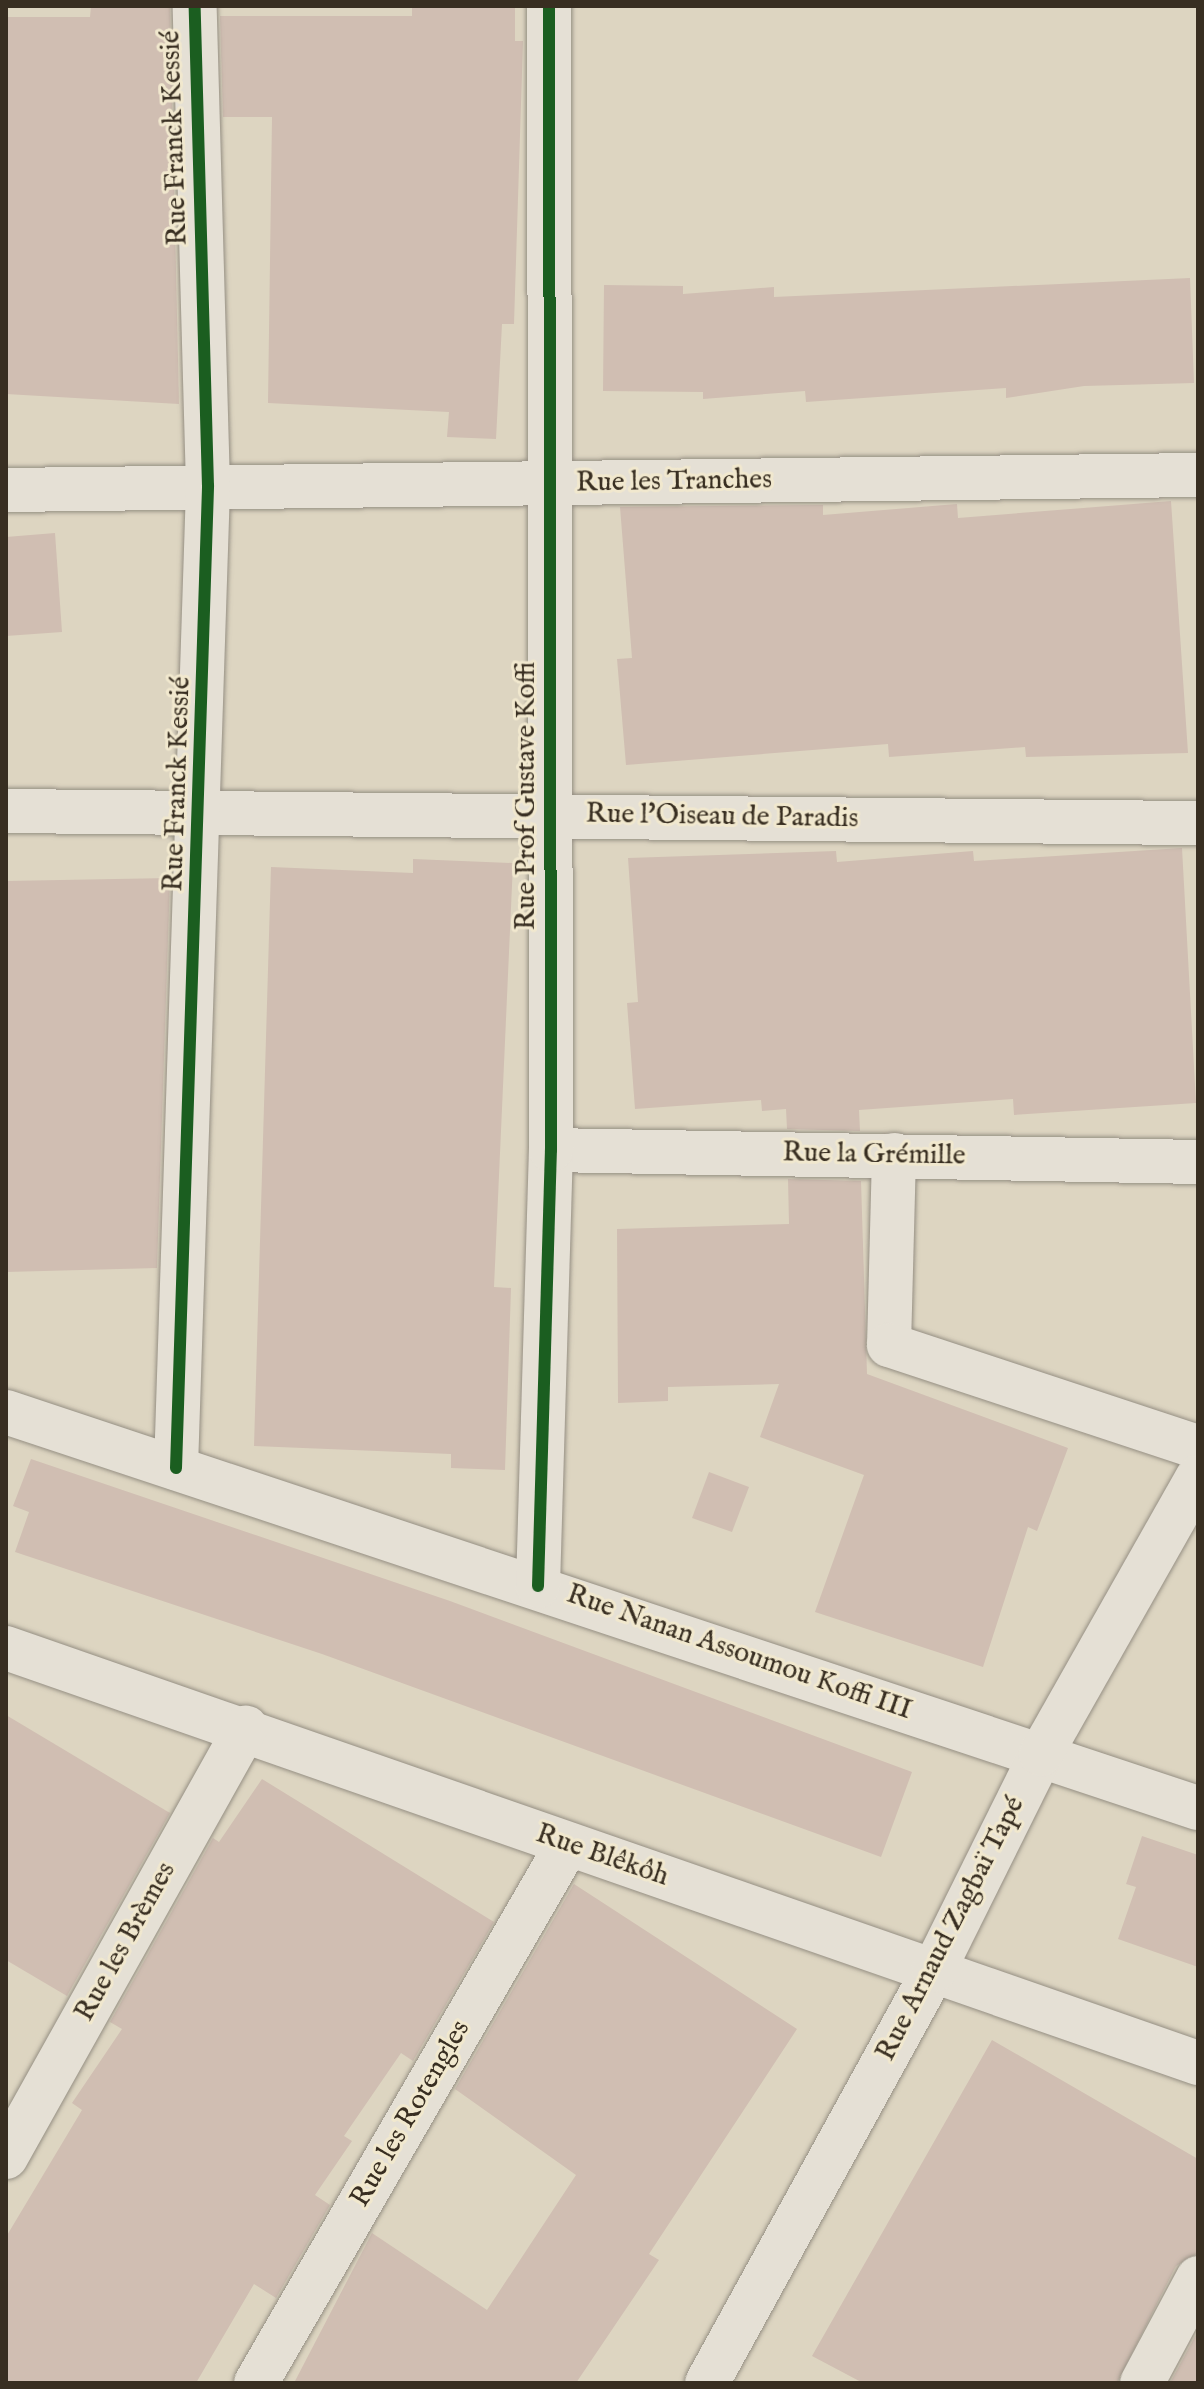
<!DOCTYPE html>
<meta charset="utf-8">
<style>
body{margin:0}
#map{position:relative;width:1204px;height:2389px;overflow:hidden;background:#ddd5c1;font-family:"IM FELL English",serif}
div>[style]{position:absolute}
.building>*{inset:0;background:#d0beb2}
.roads{filter:drop-shadow(0 0 2px #958f83) drop-shadow(0 0 2px #958f83)}
.minor>*{height:44px;margin:-22px;padding:0 22px;transform-origin:22px;border-radius:22px;background:#e5e0d5}
.cycleway>*{height:12px;margin:-6px;padding:0 6px;transform-origin:6px;border-radius:6px;background:#1b5e20}
span{translate:-50% -50%;white-space:nowrap;text-align:center;line-height:1.15;-webkit-text-stroke:6px #f1e8ce;paint-order:stroke}
.street-label{font-size:28px;color:#382e21}
.frame{position:absolute;inset:0;border:8px solid #382e21;pointer-events:none}
</style>
<div id="map">
<div class="building">
<i style="clip-path:polygon(91px 6px,170px 6px,179px 404px,6px 394px,6px 17px,90px 17px)"></i>
<i style="clip-path:polygon(412px 6px,515px 6px,515px 41px,523px 41px,514px 324px,502px 324px,496px 439px,447px 437px,449px 412px,268px 403px,272px 117px,223px 117px,220px 16px,412px 16px)"></i>
<i style="clip-path:polygon(1190px 278px,1194px 383px,1084px 386px,1006px 398px,1006px 388px,806px 402px,805px 391px,703px 399px,703px 392px,603px 391px,604px 285px,683px 286px,683px 294px,774px 287px,774px 297px)"></i>
<i style="clip-path:polygon(1171px 501px,1188px 753px,1026px 757px,1025px 747px,889px 757px,888px 744px,626px 765px,617px 659px,632px 658px,620px 507px,823px 505px,823px 515px,957px 504px,958px 518px)"></i>
<i style="clip-path:polygon(55px 533px,62px 632px,6px 636px,6px 537px)"></i>
<i style="clip-path:polygon(1182px 848px,1196px 1103px,1014px 1115px,1013px 1099px,859px 1110px,860px 1131px,787px 1129px,786px 1109px,762px 1111px,761px 1100px,635px 1109px,627px 1003px,638px 1002px,628px 858px,836px 851px,837px 862px,973px 851px,974px 861px)"></i>
<i style="clip-path:polygon(413px 859px,513px 863px,494px 1287px,511px 1288px,505px 1470px,451px 1468px,451px 1454px,254px 1446px,271px 867px,413px 873px)"></i>
<i style="clip-path:polygon(170px 878px,157px 1268px,6px 1272px,6px 881px)"></i>
<i style="clip-path:polygon(788px 1179px,861px 1181px,867px 1374px,1068px 1448px,1037px 1531px,1028px 1527px,983px 1667px,815px 1612px,864px 1475px,760px 1437px,779px 1384px,668px 1387px,668px 1401px,618px 1403px,617px 1229px,789px 1224px)"></i>
<i style="clip-path:polygon(31px 1459px,450px 1601px,912px 1772px,881px 1857px,322px 1654px,15px 1552px,29px 1512px,13px 1506px)"></i>
<i style="clip-path:polygon(709px 1472px,749px 1487px,732px 1532px,692px 1518px)"></i>
<i style="clip-path:polygon(6px 1715px,170px 1813px,67px 1996px,6px 1960px)"></i>
<i style="clip-path:polygon(262px 1779px,494px 1922px,413px 2061px,401px 2053px,344px 2136px,352px 2141px,315px 2195px,330px 2205px,276px 2298px,254px 2284px,196px 2383px,6px 2383px,6px 2237px,82px 2110px,72px 2103px,122px 2029px,110px 2022px,213px 1838px,219px 1842px)"></i>
<i style="clip-path:polygon(1142px 1836px,1198px 1855px,1198px 1967px,1118px 1939px,1136px 1887px,1126px 1884px)"></i>
<i style="clip-path:polygon(574px 1884px,797px 2029px,649px 2254px,659px 2260px,576px 2383px,294px 2383px,372px 2233px,487px 2310px,576px 2175px,455px 2089px)"></i>
<i style="clip-path:polygon(992px 2040px,1198px 2159px,1198px 2253px,1176px 2266px,1117px 2383px,863px 2383px,812px 2356px)"></i>
<i style="clip-path:polygon(1198px 2331px,1198px 2383px,1170px 2383px)"></i>
</div>
<div class="roads">
<div class="minor">
<i style="left:6px;top:490px;width:1192px;rotate:-0.72deg"></i>
<i style="left:6px;top:811px;width:1192px;rotate:0.58deg"></i>
<i style="left:551px;top:1150px;width:647px;rotate:1.06deg"></i>
<i style="left:894px;top:1155px;width:190px;rotate:91.5deg"></i>
<i style="left:889px;top:1345px;width:325px;rotate:18.3deg"></i>
<i style="left:6px;top:1412px;width:1256px;rotate:18.38deg"></i>
<i style="left:176px;top:1468px;width:983px;rotate:-88.13deg"></i>
<i style="left:208px;top:486px;width:480px;rotate:-91.6deg"></i>
<i style="left:538px;top:1586px;width:436px;rotate:-88.3deg"></i>
<i style="left:551px;top:1150px;width:1144px;rotate:-90.1deg"></i>
<i style="left:6px;top:1648px;width:1262px;rotate:19.2deg"></i>
<i style="left:6px;top:2157px;width:492px;rotate:-60.8deg"></i>
<i style="left:256px;top:2383px;width:621px;rotate:-59.97deg"></i>
<i style="left:707px;top:2383px;width:471px;rotate:-61.2deg"></i>
<i style="left:934px;top:1970px;width:241px;rotate:-63.6deg"></i>
<i style="left:1041px;top:1754px;width:318px;rotate:-60.5deg"></i>
<i style="left:1142px;top:2383px;width:119px;rotate:-61.9deg"></i>
</div>
</div>
<div class="cycleway">
<i style="left:176px;top:1468px;width:983px;rotate:-88.13deg"></i>
<i style="left:208px;top:486px;width:480px;rotate:-91.6deg"></i>
<i style="left:538px;top:1586px;width:436px;rotate:-88.3deg"></i>
<i style="left:551px;top:1150px;width:1144px;rotate:-90.1deg"></i>
</div>
<div class="street-label">
<span style="left:175px;top:138px;rotate:-92deg">Rue Franck Kessié</span>
<span style="left:674px;top:482px;rotate:-1deg">Rue les Tranches</span>
<span style="left:178px;top:784px;rotate:-88deg">Rue Franck Kessié</span>
<span style="left:527px;top:796px;rotate:-90deg">Rue Prof Gustave Koffi</span>
<span style="left:722px;top:817px;rotate:1deg">Rue l'Oiseau de Paradis</span>
<span style="left:874px;top:1155px;rotate:1deg">Rue la Grémille</span>
<span style="left:739px;top:1653px;rotate:19deg">Rue Nanan Assoumou Koffi III</span>
<span style="left:602px;top:1856px;rotate:19deg">Rue Blêkôh</span>
<span style="left:951px;top:1929px;rotate:-63deg">Rue Arnaud Zagbaï Tapé</span>
<span style="left:126px;top:1942px;rotate:-61deg">Rue les Brèmes</span>
<span style="left:411px;top:2114px;rotate:-60deg">Rue les Rotengles</span>
</div>
<div class="frame"></div>
</div>
